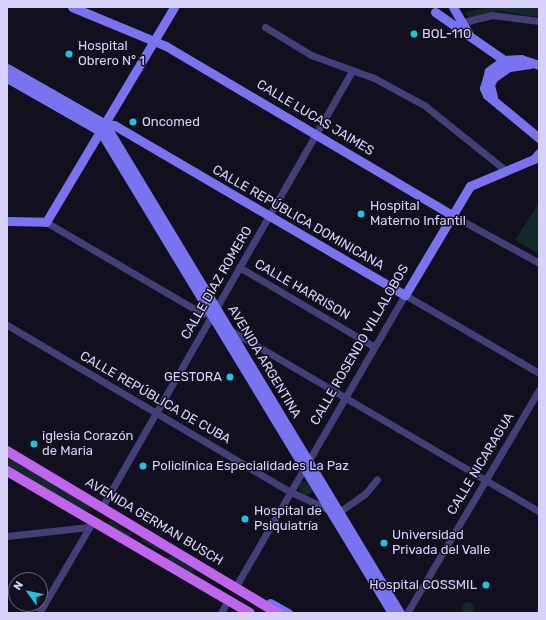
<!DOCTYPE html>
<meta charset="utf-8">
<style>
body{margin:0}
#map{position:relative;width:546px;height:620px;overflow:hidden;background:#120f1f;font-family:Rubik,sans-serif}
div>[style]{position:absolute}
.green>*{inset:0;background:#132828}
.round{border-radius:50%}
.street>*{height:7px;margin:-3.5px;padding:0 3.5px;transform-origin:3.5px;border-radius:3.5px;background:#433f79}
.secondary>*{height:9px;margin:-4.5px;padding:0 4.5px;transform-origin:4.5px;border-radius:4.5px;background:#7a73ef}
.primary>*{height:10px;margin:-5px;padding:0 5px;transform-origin:5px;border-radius:5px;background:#bf65ee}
.dots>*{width:11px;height:11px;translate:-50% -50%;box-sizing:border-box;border:2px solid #120f1f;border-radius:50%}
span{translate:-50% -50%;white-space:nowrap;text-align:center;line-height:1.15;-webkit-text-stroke:3px #120f1f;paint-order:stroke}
.poi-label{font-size:13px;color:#d8d2fa}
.left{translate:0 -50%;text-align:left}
.right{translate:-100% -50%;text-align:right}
.street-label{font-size:13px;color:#d8d2fa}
.frame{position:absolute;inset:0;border:8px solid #d8d2fa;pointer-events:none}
.north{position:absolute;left:8px;top:572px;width:40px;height:40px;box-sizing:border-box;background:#120f1f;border:1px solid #615d77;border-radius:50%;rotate:303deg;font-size:11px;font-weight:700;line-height:16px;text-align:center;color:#d8d2fa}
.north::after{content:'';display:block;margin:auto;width:14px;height:18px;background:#19c5df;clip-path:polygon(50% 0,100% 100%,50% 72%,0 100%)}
</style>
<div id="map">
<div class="green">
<i style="clip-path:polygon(490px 7px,539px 7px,539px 17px,500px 11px,469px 18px,465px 12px)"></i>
<i style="clip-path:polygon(539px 203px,539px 254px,515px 240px)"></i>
<i style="clip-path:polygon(7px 456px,89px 504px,89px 509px,85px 511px,7px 466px)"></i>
<i class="round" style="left:299px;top:481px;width:14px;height:14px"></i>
<i style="clip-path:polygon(110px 520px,126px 532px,133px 533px,130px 537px,108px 524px)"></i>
<i style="clip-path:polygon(140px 535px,162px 549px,157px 550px,142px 541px)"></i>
<i style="clip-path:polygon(172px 556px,194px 569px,192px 574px,165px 558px)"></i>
<i class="round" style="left:462px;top:602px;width:12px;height:12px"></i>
</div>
<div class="street">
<i style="left:464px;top:22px;width:29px;rotate:-14deg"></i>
<i style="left:492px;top:15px;width:47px;rotate:7.3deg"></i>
<i style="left:265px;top:27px;width:54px;rotate:31.3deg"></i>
<i style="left:311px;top:55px;width:67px;rotate:20.1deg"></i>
<i style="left:374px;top:78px;width:57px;rotate:28.4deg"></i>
<i style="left:424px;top:105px;width:104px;rotate:38.7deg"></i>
<i style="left:450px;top:214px;width:102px;rotate:28.8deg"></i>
<i style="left:46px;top:222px;width:180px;rotate:30.4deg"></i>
<i style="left:201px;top:313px;width:11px;rotate:10deg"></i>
<i style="left:239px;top:267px;width:156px;rotate:30.5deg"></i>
<i style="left:7px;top:325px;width:329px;rotate:30.5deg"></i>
<i style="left:291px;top:492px;width:42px;rotate:25.3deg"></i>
<i style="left:230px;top:330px;width:358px;rotate:30.4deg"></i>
<i style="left:102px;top:507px;width:503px;rotate:-60.17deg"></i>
<i style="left:339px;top:512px;width:32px;rotate:-35deg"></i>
<i style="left:365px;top:494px;width:19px;rotate:-51deg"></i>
<i style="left:7px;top:536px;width:82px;rotate:-6.3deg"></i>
<i style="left:236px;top:586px;width:337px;rotate:-59.9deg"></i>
<i style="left:405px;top:295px;width:155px;rotate:30.2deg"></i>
<i style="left:39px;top:613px;width:107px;rotate:-59.6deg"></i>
<i style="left:221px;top:613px;width:15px;rotate:-62deg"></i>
<i style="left:407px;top:613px;width:259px;rotate:-59.4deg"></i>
</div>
<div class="secondary">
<i style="left:72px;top:7px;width:102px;rotate:22.5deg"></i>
<i style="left:166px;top:46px;width:330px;rotate:30.6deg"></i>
<i style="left:453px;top:7px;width:30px;rotate:60deg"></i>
<i style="left:435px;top:12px;width:84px;rotate:34.8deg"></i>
<i style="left:539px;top:65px;width:19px;rotate:-162deg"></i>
<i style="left:521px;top:59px;width:17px;rotate:177deg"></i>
<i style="left:504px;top:60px;width:19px;rotate:144deg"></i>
<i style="left:489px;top:71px;width:18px;rotate:106deg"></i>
<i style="left:484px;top:88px;width:8px;rotate:67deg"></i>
<i style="left:487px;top:95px;width:67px;rotate:39.6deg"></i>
<i style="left:7px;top:68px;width:113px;rotate:29.7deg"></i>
<i style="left:105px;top:124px;width:9px;rotate:6deg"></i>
<i style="left:114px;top:125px;width:337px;rotate:30.3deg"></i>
<i style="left:405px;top:295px;width:127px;rotate:-59.2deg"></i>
<i style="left:470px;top:186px;width:69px;rotate:-22.9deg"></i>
<i style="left:534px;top:159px;width:8px;rotate:-50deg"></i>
<i style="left:7px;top:78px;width:107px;rotate:29.7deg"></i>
<i style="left:100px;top:131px;width:564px;rotate:58.79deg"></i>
<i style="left:493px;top:97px;width:12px;rotate:-104deg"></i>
<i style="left:490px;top:85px;width:8px;rotate:-67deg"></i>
<i style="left:493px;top:78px;width:19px;rotate:-35deg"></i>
<i style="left:509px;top:67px;width:21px;rotate:-8deg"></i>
<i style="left:105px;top:124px;width:571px;rotate:58.9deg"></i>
<i style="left:7px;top:221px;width:39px;rotate:1deg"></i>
<i style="left:46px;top:222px;width:250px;rotate:-59.2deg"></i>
<i style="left:270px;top:603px;width:21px;rotate:29deg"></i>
</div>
<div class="primary">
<i style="left:7px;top:451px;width:316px;rotate:30.9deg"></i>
<i style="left:7px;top:471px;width:281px;rotate:30.3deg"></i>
</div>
<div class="dots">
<i style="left:414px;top:34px;background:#19c5df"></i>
<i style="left:69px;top:54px;background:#19c5df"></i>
<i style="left:133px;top:122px;background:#19c5df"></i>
<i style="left:361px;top:214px;background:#19c5df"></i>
<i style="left:230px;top:377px;background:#19c5df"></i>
<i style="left:34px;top:444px;background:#19c5df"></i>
<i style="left:143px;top:466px;background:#19c5df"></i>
<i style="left:245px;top:519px;background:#19c5df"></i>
<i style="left:384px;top:543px;background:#19c5df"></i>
<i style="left:486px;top:585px;background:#19c5df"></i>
</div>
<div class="poi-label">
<span class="left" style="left:422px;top:34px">BOL-110</span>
<span class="left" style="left:78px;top:54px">Hospital<br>Obrero N° 1</span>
<span class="left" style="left:142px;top:122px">Oncomed</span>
<span class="left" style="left:370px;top:214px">Hospital<br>Materno Infantil</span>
<span class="right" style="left:222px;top:377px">GESTORA</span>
<span class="left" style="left:42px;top:444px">iglesia Corazón<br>de Maria</span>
<span class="left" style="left:152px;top:466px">Policlínica Especialidades La Paz</span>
<span class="left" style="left:254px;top:519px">Hospital de<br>Psiquiatría</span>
<span class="left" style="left:392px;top:543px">Universidad<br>Privada del Valle</span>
<span class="right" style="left:477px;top:585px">Hospital COSSMIL</span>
</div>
<div class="street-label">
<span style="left:315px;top:118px;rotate:31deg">CALLE LUCAS JAIMES</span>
<span style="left:298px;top:218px;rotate:30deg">CALLE REPÚBLICA DOMINICANA</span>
<span style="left:217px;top:283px;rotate:-60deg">CALLE DIAZ ROMERO</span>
<span style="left:302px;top:290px;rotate:30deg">CALLE HARRISON</span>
<span style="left:360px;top:345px;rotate:-60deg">CALLE ROSENDO VILLALOBOS</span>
<span style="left:264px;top:362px;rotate:59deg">AVENIDA ARGENTINA</span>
<span style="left:155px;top:398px;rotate:30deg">CALLE REPÚBLICA DE CUBA</span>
<span style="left:481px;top:464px;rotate:-59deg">CALLE NICARAGUA</span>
<span style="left:154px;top:522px;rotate:31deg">AVENIDA GERMAN BUSCH</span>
</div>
<div class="frame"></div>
<div class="north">N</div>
</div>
